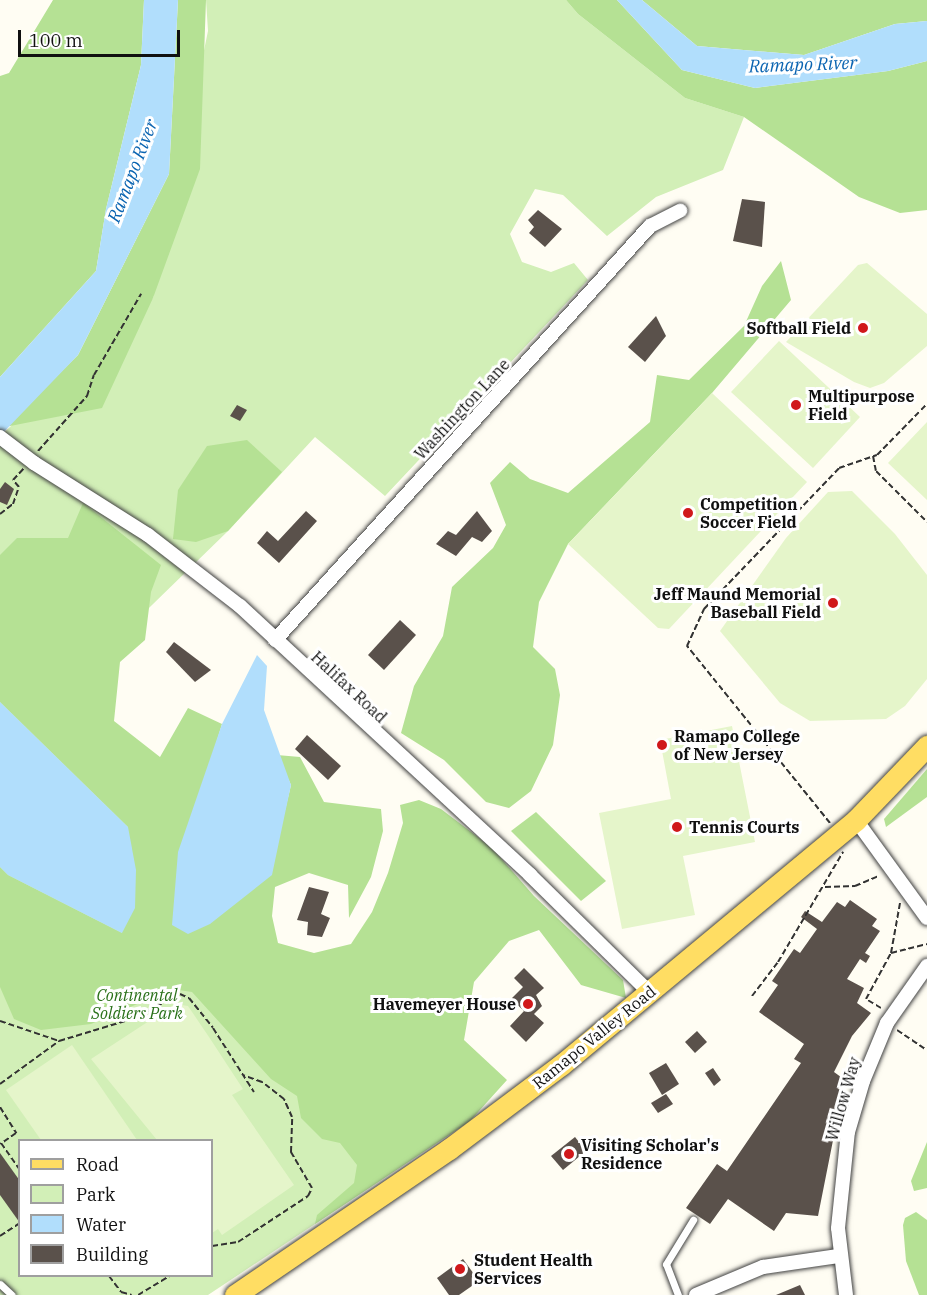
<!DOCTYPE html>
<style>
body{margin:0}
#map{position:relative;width:927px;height:1295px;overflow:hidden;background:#fffdf3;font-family:"IBM Plex Serif",serif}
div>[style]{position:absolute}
.green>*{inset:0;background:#d2efb7}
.forest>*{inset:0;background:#b5e194}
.pitch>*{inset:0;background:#e5f5ca}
.water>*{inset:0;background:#b1defc}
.building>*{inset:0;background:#5a514b}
.path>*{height:2px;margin-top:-1px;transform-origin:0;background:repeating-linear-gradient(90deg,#323232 0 6px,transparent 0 9px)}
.roads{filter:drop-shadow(0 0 2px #434343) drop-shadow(0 0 2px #434343)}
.lane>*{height:7px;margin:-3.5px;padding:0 3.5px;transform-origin:3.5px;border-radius:3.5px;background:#fff}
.street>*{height:14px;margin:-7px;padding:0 7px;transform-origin:7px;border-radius:7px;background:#fff}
.primary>*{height:21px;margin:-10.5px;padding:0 10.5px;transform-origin:10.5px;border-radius:10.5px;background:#ffdd63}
.dots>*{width:16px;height:16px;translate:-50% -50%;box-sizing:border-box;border:3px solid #fff;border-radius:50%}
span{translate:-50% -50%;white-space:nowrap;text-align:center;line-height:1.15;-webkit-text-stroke:6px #fff;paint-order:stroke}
.poi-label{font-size:16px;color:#101010;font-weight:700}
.right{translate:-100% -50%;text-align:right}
.left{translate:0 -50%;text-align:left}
.street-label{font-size:16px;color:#101010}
.park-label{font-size:16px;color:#287018;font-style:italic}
.water-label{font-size:18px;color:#0a64b1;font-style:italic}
.legend{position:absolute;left:18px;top:1139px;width:195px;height:138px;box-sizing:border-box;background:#fff;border:2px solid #9f9f9f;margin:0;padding:8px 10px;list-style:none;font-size:18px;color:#101010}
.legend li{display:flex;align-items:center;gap:12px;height:30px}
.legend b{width:30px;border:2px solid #9f9f9f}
.scale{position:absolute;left:18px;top:30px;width:162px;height:27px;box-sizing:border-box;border:3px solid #101010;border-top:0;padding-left:8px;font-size:18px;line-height:21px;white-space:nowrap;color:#101010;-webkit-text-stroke:4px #fff;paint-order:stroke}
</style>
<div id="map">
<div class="green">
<i style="clip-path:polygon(evenodd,206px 0,566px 0,578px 14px,685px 98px,744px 117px,723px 170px,656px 197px,607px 236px,563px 195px,535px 189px,510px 234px,522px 262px,551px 272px,574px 263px,588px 280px,385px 496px,315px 437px,228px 531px,37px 717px,232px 908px,470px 1121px,208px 1295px,0 1295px,0 436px,153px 298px,208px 31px,206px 0,20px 1140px,212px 1140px,212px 1276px,20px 1276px,20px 1140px)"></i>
</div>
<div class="forest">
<i style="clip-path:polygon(53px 0,144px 0,141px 65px,106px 209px,96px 271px,0 377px,0 76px,9px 73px)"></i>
<i style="clip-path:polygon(178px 0,206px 0,200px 169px,153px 298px,102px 408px,5px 427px,78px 355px,169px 174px)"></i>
<i style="clip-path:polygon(566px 0,617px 0,682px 70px,755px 88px,888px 71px,927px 61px,927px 210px,900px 213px,859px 197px,744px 117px,685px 98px,578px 14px)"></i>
<i style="clip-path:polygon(642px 0,927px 0,927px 21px,895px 24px,804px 55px,697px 46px)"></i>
<i style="clip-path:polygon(781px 261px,791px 300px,712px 393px,568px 544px,539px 602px,533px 647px,555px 669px,560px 695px,553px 745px,531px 791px,509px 808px,486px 802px,444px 760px,401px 733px,414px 686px,443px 636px,452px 587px,493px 548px,506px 525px,490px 483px,510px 462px,530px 479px,568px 493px,650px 422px,657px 375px,689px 380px,744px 326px,762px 286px)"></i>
<i style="clip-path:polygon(247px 440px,282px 472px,228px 531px,196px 542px,173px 539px,178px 490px,207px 446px)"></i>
<i style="clip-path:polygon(83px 503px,161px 565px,151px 592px,145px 640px,120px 662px,114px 721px,160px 757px,188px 708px,222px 724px,205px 780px,282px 823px,291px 785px,277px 755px,300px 757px,324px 802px,381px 809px,383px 831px,371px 877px,349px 918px,348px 885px,309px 873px,275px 887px,272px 916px,278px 943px,314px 953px,351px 944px,372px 912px,388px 873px,403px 823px,400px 805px,419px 800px,441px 809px,491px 847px,534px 896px,623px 980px,626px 998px,581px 985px,539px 930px,509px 941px,474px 982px,464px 1040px,507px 1080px,470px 1121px,315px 1224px,317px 1215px,354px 1183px,357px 1165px,340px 1143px,322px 1139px,301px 1118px,297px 1096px,271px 1079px,192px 992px,172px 989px,91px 1024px,41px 1030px,14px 1019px,0 987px,0 867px,8px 875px,122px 933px,128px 827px,0 702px,0 555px,17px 538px,68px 538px)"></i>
<i style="clip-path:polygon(927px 769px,927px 797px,886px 827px,884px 819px)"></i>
<i style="clip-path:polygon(536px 812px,606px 881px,581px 901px,511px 831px)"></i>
<i style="clip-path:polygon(927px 1142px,927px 1188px,914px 1191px,911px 1181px)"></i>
<i style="clip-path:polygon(916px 1212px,927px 1220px,927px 1295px,919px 1295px,906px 1261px,903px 1225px,905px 1218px)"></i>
</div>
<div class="pitch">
<i style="clip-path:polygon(867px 263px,927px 314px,927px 346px,884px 383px,870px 388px,854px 382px,786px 342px,858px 265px)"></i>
<i style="clip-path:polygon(779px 341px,860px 417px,813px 468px,731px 392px)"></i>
<i style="clip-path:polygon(712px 393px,807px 482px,669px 629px,658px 628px,568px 544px)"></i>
<i style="clip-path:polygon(927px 422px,927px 500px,888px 463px)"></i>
<i style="clip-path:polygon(852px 491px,895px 534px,927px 575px,927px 679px,905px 706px,886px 719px,810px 721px,780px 703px,720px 631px,786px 538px,828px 492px)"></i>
<i style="clip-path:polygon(732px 726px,755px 842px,683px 856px,695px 915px,622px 929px,599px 813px,671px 799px,660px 740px)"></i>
<i style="clip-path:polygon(175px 1004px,188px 1006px,209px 1037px,243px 1089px,232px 1095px,294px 1185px,222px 1235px,218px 1229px,212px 1233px,212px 1140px,157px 1140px,91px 1059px)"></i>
<i style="clip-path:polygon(72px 1045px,137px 1140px,41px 1140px,6px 1090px)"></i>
</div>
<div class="water">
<i style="clip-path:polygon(144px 0,178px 0,169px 174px,78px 355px,0 436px,0 377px,96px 271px,106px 209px,141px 65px)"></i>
<i style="clip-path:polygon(617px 0,642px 0,697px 46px,804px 55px,895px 24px,927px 21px,927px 61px,888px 71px,755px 88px,682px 70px)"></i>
<i style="clip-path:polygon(257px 655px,267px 666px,264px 710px,291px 785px,272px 875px,210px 924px,188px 934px,172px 925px,178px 852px,222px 724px)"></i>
<i style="clip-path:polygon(0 702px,128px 827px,136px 870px,135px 908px,122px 933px,8px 875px,0 867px)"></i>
</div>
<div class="building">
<i style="clip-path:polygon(742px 199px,765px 202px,762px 247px,733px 241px)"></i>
<i style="clip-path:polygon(538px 210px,562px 229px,545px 247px,529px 233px,534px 227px,528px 220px)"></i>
<i style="clip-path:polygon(656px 316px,666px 336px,645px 362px,628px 347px)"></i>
<i style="clip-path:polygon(237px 405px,247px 410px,240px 421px,230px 416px)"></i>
<i style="clip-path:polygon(5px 482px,14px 489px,7px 505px,0 502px,0 489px)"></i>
<i style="clip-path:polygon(306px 511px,317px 521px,279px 563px,257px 543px,267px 531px,278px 541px)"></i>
<i style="clip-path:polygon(477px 511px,492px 531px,482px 542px,472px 537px,456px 556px,436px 544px,448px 531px,456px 535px)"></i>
<i style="clip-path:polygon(400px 620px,416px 635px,384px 670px,368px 655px)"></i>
<i style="clip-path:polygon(174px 642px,211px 670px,195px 682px,166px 652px)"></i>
<i style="clip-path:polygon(307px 735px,341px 766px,328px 780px,295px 749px)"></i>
<i style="clip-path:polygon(309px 887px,329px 892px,321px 914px,330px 918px,322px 937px,307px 935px,308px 922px,297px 920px)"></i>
<i style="clip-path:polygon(850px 900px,877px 919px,872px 926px,880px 931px,865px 953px,870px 956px,866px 963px,860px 959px,847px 979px,864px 988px,857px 1003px,871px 1013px,852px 1036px,834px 1072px,845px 1080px,838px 1089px,843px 1090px,818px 1216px,786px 1213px,774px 1231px,728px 1199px,710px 1224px,686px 1208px,717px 1164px,727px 1171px,801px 1063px,794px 1059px,804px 1044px,759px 1012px,778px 985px,772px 981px,794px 949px,800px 953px,817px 929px,801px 917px,805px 911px,822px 922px,837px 902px,845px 907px)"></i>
<i style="clip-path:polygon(524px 968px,544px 988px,536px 995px,542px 1006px,534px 1014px,544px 1023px,526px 1042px,510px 1026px,524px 1011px,511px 999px,523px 987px,514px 978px)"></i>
<i style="clip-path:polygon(697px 1031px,707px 1042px,695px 1053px,685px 1042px)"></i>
<i style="clip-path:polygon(666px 1063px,679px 1084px,662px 1095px,649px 1073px)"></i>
<i style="clip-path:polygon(713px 1068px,721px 1080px,714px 1086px,705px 1073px)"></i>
<i style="clip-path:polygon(666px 1094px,673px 1104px,658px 1113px,651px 1103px)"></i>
<i style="clip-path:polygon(575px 1137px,586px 1151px,563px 1170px,551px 1156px)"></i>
<i style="clip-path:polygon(0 1153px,20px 1181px,20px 1223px,0 1195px)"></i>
<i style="clip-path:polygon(463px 1259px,479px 1281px,459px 1295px,449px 1295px,437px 1278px)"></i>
<i style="clip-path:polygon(800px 1285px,805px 1295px,776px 1295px)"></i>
</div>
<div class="path">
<i style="left:38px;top:451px;width:74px;rotate:-48.3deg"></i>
<i style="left:87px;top:396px;width:22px;rotate:-72deg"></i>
<i style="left:94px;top:375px;width:94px;rotate:-59.9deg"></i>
<i style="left:873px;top:456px;width:15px;rotate:79deg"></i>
<i style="left:876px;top:471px;width:72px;rotate:45deg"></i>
<i style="left:0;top:514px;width:16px;rotate:-38deg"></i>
<i style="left:13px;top:504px;width:18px;rotate:-71deg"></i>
<i style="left:19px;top:487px;width:9px;rotate:-131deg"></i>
<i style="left:13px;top:480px;width:16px;rotate:-47deg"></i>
<i style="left:830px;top:823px;width:228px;rotate:-128.9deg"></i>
<i style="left:687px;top:646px;width:41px;rotate:-65.3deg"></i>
<i style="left:704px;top:609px;width:195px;rotate:-46.2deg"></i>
<i style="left:839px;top:468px;width:40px;rotate:-18.9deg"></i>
<i style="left:877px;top:455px;width:71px;rotate:-45.6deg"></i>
<i style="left:825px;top:887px;width:30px;rotate:-2deg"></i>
<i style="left:855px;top:886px;width:26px;rotate:-23deg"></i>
<i style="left:891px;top:953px;width:37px;rotate:-14deg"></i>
<i style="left:752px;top:996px;width:43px;rotate:-52.6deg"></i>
<i style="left:778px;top:962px;width:128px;rotate:-59.4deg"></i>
<i style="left:881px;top:1008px;width:17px;rotate:-149deg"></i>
<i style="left:866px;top:999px;width:52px;rotate:-61.5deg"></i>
<i style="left:891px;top:953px;width:51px;rotate:-79.8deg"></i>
<i style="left:0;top:1021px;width:62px;rotate:18.7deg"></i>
<i style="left:59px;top:1041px;width:76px;rotate:-16.8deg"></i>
<i style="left:132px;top:1019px;width:54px;rotate:-27.5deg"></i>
<i style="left:180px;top:994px;width:10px;rotate:24deg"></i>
<i style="left:189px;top:998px;width:38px;rotate:51deg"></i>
<i style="left:213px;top:1028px;width:76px;rotate:57.4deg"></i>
<i style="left:897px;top:1030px;width:36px;rotate:34deg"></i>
<i style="left:0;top:1084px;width:73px;rotate:-36.1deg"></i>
<i style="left:0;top:1107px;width:31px;rotate:58deg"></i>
<i style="left:16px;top:1133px;width:19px;rotate:145deg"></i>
<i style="left:1px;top:1143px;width:33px;rotate:55deg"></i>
<i style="left:0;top:1236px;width:24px;rotate:-33deg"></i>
<i style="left:212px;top:1246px;width:26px;rotate:-9deg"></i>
<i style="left:238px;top:1242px;width:84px;rotate:-33.3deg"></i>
<i style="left:308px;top:1196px;width:9px;rotate:-63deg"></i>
<i style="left:312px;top:1188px;width:42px;rotate:-120.3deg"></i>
<i style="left:291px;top:1152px;width:35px;rotate:-88deg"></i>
<i style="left:292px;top:1117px;width:20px;rotate:-114deg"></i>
<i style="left:284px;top:1099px;width:28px;rotate:-142deg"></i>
<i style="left:262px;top:1082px;width:20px;rotate:-160deg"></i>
<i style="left:109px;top:1276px;width:20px;rotate:53deg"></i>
<i style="left:121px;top:1292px;width:11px;rotate:15deg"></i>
<i style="left:138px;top:1295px;width:37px;rotate:-31deg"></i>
</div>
<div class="roads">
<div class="lane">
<i style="left:0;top:1284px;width:16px;rotate:43deg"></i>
<i style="left:678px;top:1295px;width:33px;rotate:-111deg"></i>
<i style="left:666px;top:1264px;width:52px;rotate:-58.5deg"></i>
</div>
<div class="street">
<i style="left:0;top:437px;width:43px;rotate:37.4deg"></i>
<i style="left:34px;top:463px;width:135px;rotate:32.3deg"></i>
<i style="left:148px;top:535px;width:116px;rotate:37.7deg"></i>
<i style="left:240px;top:606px;width:396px;rotate:42.8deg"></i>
<i style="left:530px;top:875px;width:168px;rotate:44.5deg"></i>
<i style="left:275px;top:640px;width:559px;rotate:-47.83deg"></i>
<i style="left:650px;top:226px;width:34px;rotate:-27deg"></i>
<i style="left:856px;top:820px;width:121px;rotate:54.1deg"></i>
<i style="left:696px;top:1295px;width:73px;rotate:-22.7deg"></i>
<i style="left:763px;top:1267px;width:76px;rotate:-8.3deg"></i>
<i style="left:846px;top:1295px;width:67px;rotate:-96.8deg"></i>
<i style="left:838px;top:1228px;width:97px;rotate:-84.1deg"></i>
<i style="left:848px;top:1132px;width:53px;rotate:-73.6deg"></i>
<i style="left:863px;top:1081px;width:63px;rotate:-67.5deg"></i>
<i style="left:887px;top:1023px;width:70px;rotate:-54.9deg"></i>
</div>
<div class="primary">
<i style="left:235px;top:1295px;width:259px;rotate:-34.3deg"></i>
<i style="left:449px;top:1149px;width:140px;rotate:-36.9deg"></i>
<i style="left:561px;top:1065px;width:383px;rotate:-39.7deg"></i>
<i style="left:856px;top:820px;width:103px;rotate:-46.2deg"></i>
</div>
</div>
<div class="dots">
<i style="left:863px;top:328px;background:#d0181b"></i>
<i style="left:796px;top:405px;background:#d0181b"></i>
<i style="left:688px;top:513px;background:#d0181b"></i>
<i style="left:833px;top:603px;background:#d0181b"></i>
<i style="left:662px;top:745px;background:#d0181b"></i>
<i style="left:677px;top:827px;background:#d0181b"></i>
<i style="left:528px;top:1004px;background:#d0181b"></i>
<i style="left:569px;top:1154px;background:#d0181b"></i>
<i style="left:460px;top:1269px;background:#d0181b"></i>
</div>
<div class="poi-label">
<span class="right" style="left:851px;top:328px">Softball Field</span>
<span class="left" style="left:808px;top:405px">Multipurpose<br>Field</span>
<span class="left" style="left:700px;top:513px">Competition<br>Soccer Field</span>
<span class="right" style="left:821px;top:603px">Jeff Maund Memorial<br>Baseball Field</span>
<span class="left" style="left:674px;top:745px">Ramapo College<br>of New Jersey</span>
<span class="left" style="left:689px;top:827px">Tennis Courts</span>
<span class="right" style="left:516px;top:1004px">Havemeyer House</span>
<span class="left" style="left:581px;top:1154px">Visiting Scholar's<br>Residence</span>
<span class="left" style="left:474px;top:1269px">Student Health<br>Services</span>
</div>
<div class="street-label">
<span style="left:462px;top:409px;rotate:-47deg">Washington Lane</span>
<span style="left:349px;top:687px;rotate:43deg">Halifax Road</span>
<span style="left:594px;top:1037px;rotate:-39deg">Ramapo Valley Road</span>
<span style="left:843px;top:1099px;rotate:-74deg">Willow Way</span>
</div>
<div class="park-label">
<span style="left:137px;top:1004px">Continental<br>Soldiers Park</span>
</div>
<div class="water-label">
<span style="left:803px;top:65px;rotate:-2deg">Ramapo River</span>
<span style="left:133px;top:171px;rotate:-69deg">Ramapo River</span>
</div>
<ul class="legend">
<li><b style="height:8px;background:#ffdd63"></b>Road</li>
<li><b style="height:16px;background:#d2efb7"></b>Park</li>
<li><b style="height:16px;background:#b1defc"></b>Water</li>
<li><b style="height:16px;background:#5a514b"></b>Building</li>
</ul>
<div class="scale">100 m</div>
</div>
